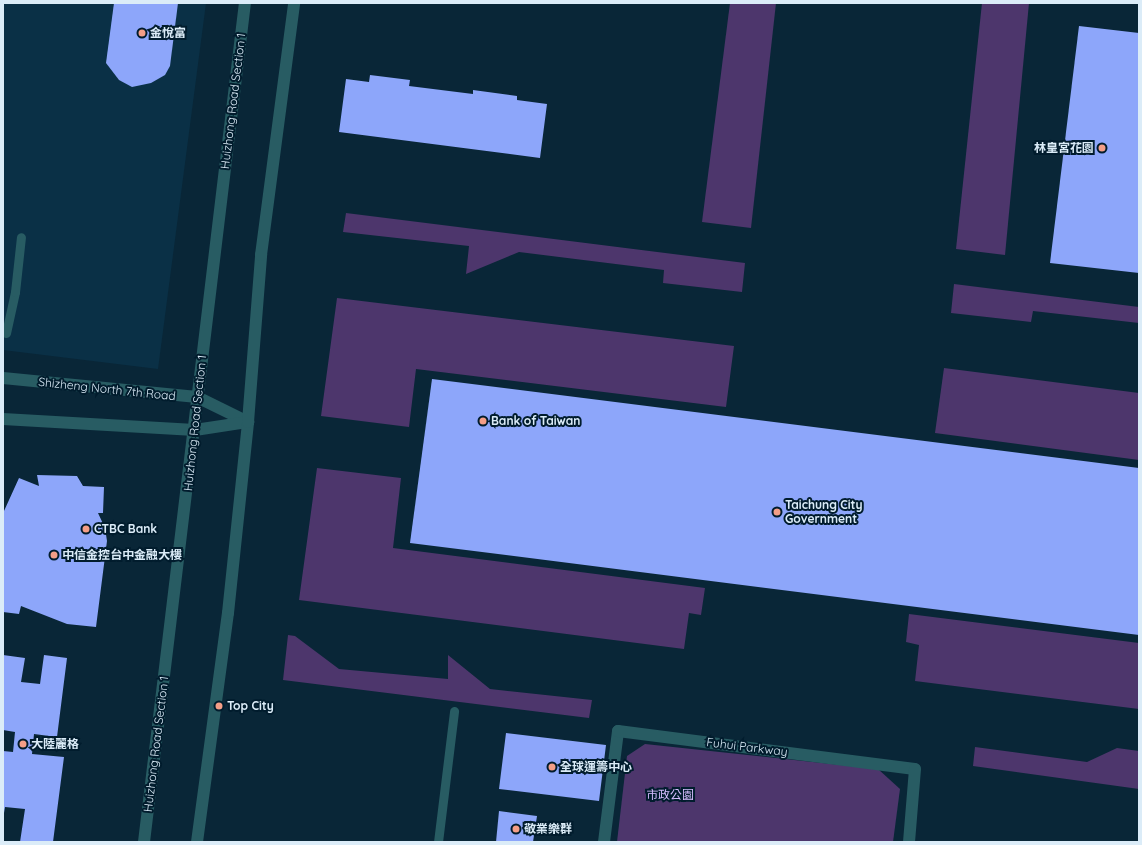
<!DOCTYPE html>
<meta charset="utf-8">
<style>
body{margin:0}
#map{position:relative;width:1142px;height:845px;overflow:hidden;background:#092637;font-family:Quicksand,"Noto Sans TC",sans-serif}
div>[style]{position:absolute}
.built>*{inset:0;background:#0a3046}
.green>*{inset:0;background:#4d366c}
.building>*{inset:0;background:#8da6fa}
.service>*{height:9px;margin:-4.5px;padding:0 4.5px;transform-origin:4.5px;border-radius:4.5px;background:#285c63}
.minor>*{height:12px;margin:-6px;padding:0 6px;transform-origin:6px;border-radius:6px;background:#285c63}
.tertiary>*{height:12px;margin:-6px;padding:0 6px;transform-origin:6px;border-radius:6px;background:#285c63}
.dots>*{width:11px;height:11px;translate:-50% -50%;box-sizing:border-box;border:2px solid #011c2d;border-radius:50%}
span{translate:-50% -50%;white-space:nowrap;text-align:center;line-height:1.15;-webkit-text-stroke:4px #011c2d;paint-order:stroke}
.poi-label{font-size:12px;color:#dbecf8;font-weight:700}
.left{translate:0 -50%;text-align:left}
.right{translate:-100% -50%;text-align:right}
.street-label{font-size:12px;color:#dbecf8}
.park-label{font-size:12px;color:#d7beff}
.frame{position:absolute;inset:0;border:4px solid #dbecf8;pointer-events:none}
</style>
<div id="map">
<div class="built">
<i style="clip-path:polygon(3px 3px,206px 3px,158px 369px,3px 350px)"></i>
</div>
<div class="green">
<i style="clip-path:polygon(730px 3px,776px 3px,751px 228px,702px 222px)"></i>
<i style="clip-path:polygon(982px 3px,1029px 3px,1005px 255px,956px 249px)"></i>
<i style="clip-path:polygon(346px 213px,745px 263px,742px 292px,663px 283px,664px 270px,519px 252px,466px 274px,469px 246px,343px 232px)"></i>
<i style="clip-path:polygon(954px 284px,1139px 307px,1139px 323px,1033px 311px,1031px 322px,951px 313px)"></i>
<i style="clip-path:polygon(337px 298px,734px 346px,726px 407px,416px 369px,409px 427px,321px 416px)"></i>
<i style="clip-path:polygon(944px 368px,1139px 393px,1139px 460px,935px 433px)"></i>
<i style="clip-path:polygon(317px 468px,401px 478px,393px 548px,705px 588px,701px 615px,689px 613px,684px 649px,299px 600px)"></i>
<i style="clip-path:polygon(909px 614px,1139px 643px,1139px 709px,915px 681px,919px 645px,906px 642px)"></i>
<i style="clip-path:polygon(288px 635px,295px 636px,339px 669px,448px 679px,448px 655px,490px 689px,592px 700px,589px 718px,283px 680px)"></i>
<i style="clip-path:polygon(645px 744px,878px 769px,900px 789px,893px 842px,617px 842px,627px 756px)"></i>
<i style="clip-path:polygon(975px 747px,1087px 762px,1117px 748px,1139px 751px,1139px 789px,973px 766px)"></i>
</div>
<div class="building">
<i style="clip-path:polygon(114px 3px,178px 3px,170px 66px,165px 75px,151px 83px,132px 87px,119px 80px,106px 63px)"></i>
<i style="clip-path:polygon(1079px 26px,1139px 33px,1139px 273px,1050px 263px)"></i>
<i style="clip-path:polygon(370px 75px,410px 80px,409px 86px,473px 94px,473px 90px,517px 96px,517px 100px,547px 104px,540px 158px,339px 132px,346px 79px,369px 82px)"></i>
<i style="clip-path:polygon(432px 379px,1139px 468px,1139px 635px,410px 543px)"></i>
<i style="clip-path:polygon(37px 475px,77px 476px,83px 486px,104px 487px,103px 513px,98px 513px,105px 528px,107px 541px,96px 627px,67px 624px,21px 606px,19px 614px,3px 612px,4px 511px,19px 478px,39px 486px)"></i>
<i style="clip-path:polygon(3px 655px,25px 658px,21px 682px,40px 684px,44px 655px,67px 658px,57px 737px,34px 734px,32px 754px,64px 757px,53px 842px,20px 842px,25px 809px,5px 807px,3px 819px,3px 751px,13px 752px,15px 732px,3px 730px)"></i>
<i style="clip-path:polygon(506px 733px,606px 745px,599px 801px,499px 789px)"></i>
<i style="clip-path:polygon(499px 811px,537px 816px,533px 842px,496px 842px)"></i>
</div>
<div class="service">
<i style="left:6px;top:333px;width:42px;rotate:-77.6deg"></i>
<i style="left:15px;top:292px;width:55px;rotate:-83.8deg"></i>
<i style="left:438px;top:842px;width:132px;rotate:-83deg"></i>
</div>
<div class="minor">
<i style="left:604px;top:842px;width:112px;rotate:-82.8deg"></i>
<i style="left:618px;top:731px;width:299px;rotate:7.3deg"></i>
<i style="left:915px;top:769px;width:73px;rotate:94.7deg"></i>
</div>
<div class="tertiary">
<i style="left:3px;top:378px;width:195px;rotate:5.6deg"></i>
<i style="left:197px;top:397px;width:57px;rotate:26.1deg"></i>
<i style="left:3px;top:419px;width:192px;rotate:3.3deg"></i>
<i style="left:195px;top:430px;width:54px;rotate:-8.6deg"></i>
<i style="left:144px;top:842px;width:845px;rotate:-83.14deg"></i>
<i style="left:197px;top:842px;width:231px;rotate:-82.3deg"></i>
<i style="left:228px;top:613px;width:192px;rotate:-84deg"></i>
<i style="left:248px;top:422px;width:168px;rotate:-85.5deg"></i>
<i style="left:261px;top:255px;width:254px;rotate:-82.5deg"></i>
</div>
<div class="dots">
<i style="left:142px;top:33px;background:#f49e87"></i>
<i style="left:1102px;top:148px;background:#f49e87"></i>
<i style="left:483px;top:421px;background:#f49e87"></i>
<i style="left:777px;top:512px;background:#f49e87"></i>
<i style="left:86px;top:529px;background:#f49e87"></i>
<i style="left:54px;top:555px;background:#f49e87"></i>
<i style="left:219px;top:706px;background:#f49e87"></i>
<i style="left:23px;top:744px;background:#f49e87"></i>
<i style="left:552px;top:767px;background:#f49e87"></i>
<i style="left:516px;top:829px;background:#f49e87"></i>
</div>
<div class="poi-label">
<span class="left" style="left:150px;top:33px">金悅富</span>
<span class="right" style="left:1094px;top:148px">林皇宮花園</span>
<span class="left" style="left:491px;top:421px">Bank of Taiwan</span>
<span class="left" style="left:785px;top:512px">Taichung City<br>Government</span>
<span class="left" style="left:94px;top:529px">CTBC Bank</span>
<span class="left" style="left:62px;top:555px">中信金控台中金融大樓</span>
<span class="left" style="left:227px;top:706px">Top City</span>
<span class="left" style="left:31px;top:744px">大陸麗格</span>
<span class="left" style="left:560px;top:767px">全球運籌中心</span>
<span class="left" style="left:524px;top:829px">敬業樂群</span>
</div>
<div class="street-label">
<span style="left:233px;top:101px;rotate:-83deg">Huizhong Road Section 1</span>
<span style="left:107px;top:389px;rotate:6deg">Shizheng North 7th Road</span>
<span style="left:195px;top:423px;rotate:-84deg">Huizhong Road Section 1</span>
<span style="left:156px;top:744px;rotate:-83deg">Huizhong Road Section 1</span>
<span style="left:747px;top:747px;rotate:7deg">Fuhui Parkway</span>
</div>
<div class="park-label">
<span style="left:670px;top:795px">市政公園</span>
</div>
<div class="frame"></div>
</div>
